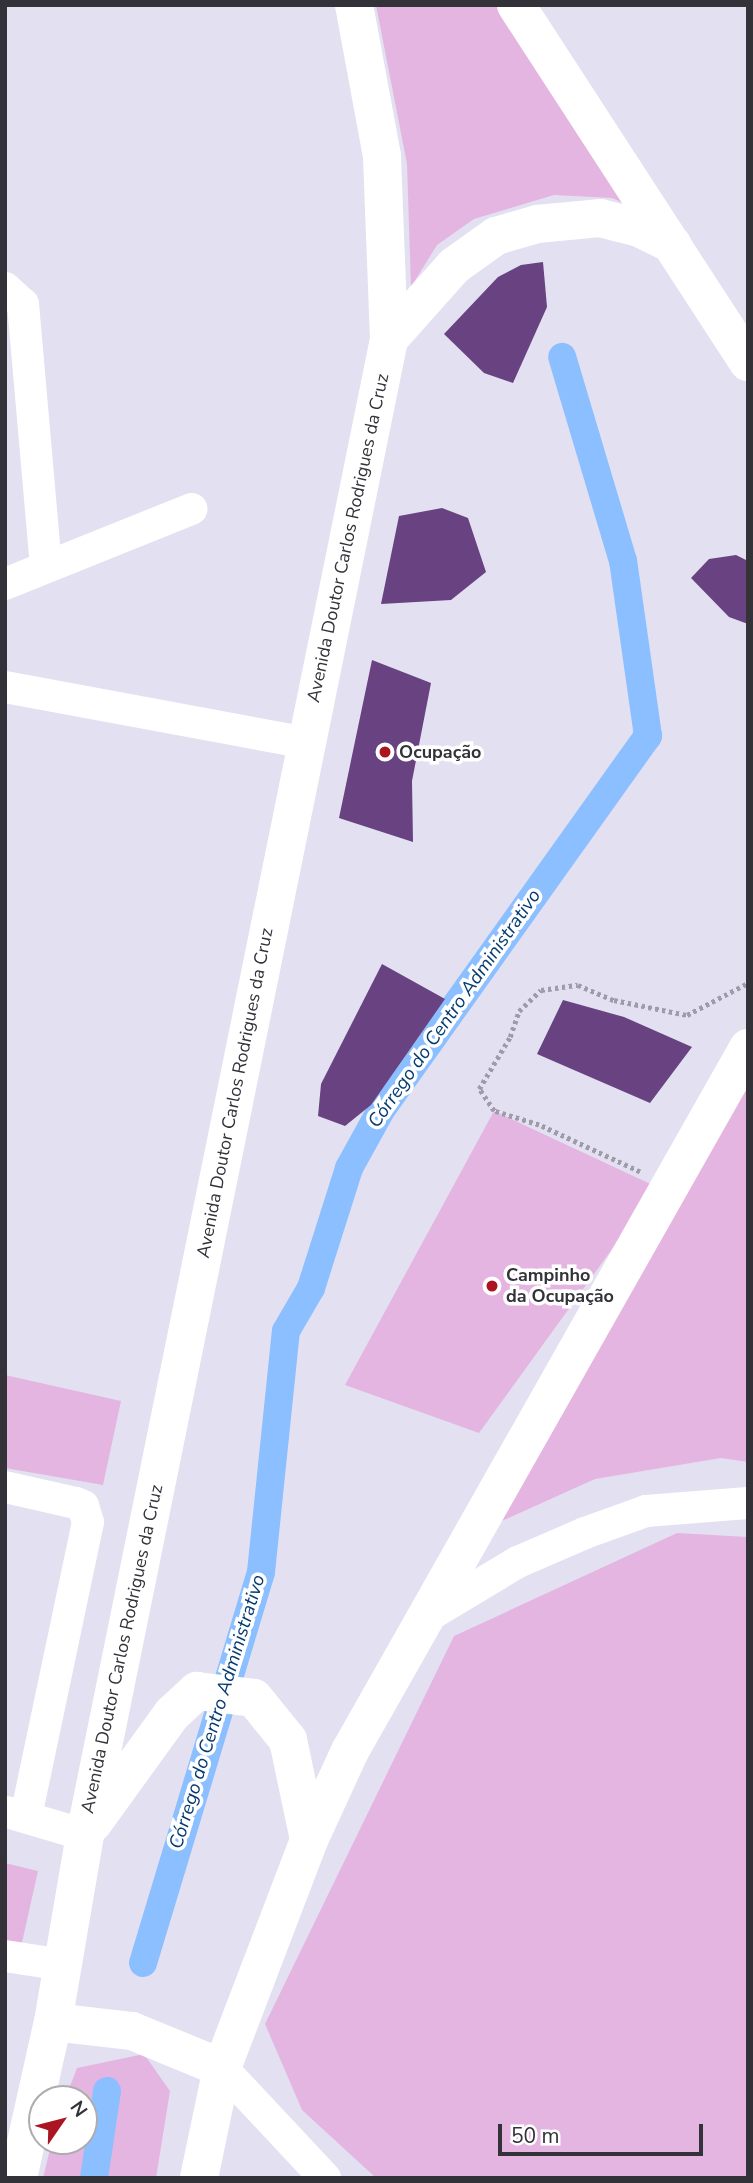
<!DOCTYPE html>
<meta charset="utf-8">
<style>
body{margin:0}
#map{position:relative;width:753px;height:2183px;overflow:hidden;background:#e3e1f1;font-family:"Nunito Sans",sans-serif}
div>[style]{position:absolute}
.green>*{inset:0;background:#e5b5e1}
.canal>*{height:28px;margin:-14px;padding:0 14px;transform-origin:14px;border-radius:14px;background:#8bbfff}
.building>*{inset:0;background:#684281}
.path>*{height:4.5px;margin-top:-2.25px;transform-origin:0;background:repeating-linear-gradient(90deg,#9d9ca8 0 3.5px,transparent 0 7px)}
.minor>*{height:32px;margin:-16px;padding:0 16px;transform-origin:16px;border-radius:16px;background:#fff}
.major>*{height:38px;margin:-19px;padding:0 19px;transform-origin:19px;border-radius:19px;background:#fff}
.dots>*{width:19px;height:19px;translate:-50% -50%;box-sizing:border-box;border:4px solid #fff;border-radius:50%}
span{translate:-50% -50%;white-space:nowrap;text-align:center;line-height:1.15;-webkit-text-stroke:7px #fff;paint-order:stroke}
.street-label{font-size:18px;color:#333238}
.poi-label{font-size:18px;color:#333238;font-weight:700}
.left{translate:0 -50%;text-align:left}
.water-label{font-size:19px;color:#043b72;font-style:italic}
.frame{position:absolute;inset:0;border:7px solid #333238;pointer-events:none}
.north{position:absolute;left:28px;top:2085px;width:70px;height:70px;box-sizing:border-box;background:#fff;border:2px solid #adadaf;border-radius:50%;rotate:55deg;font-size:19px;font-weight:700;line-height:28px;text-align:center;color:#333238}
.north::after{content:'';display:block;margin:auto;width:24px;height:32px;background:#aa1521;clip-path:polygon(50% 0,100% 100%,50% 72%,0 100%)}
.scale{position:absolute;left:498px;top:2124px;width:205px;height:32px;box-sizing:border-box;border:4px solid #333238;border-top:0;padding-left:9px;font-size:21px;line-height:24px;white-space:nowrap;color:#333238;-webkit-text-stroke:5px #fff;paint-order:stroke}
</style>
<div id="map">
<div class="green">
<i style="clip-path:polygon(376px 5px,519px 5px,661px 220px,612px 198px,554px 195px,474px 219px,437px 245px,411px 287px,407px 164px)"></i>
<i style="clip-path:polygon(748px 1064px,748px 1462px,721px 1458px,595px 1479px,482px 1530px)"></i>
<i style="clip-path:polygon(494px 1111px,657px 1187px,479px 1433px,345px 1385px)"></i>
<i style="clip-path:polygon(5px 1375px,121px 1401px,103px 1485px,5px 1468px)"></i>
<i style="clip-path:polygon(677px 1533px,748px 1537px,748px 2178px,376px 2178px,302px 2110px,265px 2024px,454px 1636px)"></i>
<i style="clip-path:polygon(5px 1863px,38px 1871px,21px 1947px,5px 1943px)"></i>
<i style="clip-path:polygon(144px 2054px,170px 2091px,156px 2178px,43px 2178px,52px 2141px,84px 2141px,84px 2099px,65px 2099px,77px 2068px)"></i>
</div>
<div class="canal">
<i style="left:143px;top:1963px;width:408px;rotate:-73.2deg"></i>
<i style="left:261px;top:1572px;width:242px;rotate:-84.1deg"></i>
<i style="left:286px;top:1331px;width:50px;rotate:-59.8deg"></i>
<i style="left:311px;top:1288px;width:126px;rotate:-72.4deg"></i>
<i style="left:349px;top:1168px;width:66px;rotate:-61.1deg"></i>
<i style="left:381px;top:1110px;width:460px;rotate:-54.5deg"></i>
<i style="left:648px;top:736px;width:177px;rotate:-98.1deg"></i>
<i style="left:623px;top:561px;width:213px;rotate:-106.6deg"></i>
<i style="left:94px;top:2178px;width:88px;rotate:-81.5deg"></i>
</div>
<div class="building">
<i style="clip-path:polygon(543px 262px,547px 307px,513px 383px,484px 373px,444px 334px,498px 277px,521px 265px)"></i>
<i style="clip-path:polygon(442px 508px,468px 518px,486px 572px,451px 600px,381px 604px,399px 516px)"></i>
<i style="clip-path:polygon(736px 555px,748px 561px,748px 624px,729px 617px,691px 578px,709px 559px)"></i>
<i style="clip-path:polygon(372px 660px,431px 683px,412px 781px,413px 842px,339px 818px)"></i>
<i style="clip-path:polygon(382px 964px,445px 999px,371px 1105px,345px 1126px,318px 1116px,321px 1084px)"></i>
<i style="clip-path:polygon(563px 1000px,624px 1017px,692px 1047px,650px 1103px,537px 1054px)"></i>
</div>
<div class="path">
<i style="left:640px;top:1172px;width:111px;rotate:-155deg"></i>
<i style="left:539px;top:1125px;width:47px;rotate:-162.7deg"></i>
<i style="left:494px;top:1111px;width:27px;rotate:-124deg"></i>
<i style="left:479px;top:1089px;width:61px;rotate:-59.2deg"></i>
<i style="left:510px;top:1037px;width:28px;rotate:-71deg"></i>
<i style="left:519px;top:1011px;width:30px;rotate:-44deg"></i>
<i style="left:541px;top:990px;width:37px;rotate:-8deg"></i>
<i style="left:578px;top:985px;width:39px;rotate:23deg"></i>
<i style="left:614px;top:1000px;width:75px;rotate:11.6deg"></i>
<i style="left:687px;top:1015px;width:69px;rotate:-27.7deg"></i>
</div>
<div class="minor">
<i style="left:5px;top:288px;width:24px;rotate:42deg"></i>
<i style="left:23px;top:304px;width:263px;rotate:85deg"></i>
<i style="left:5px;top:584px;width:201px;rotate:-21.9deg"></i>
<i style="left:5px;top:687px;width:306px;rotate:10.5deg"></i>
<i style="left:5px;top:1487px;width:73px;rotate:12.7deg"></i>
<i style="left:76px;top:1503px;width:8px;rotate:23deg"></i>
<i style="left:83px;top:1506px;width:17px;rotate:73deg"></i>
<i style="left:88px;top:1522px;width:301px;rotate:101.9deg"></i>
<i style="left:423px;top:1619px;width:111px;rotate:-31deg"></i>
<i style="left:518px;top:1562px;width:73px;rotate:-23.4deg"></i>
<i style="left:585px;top:1533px;width:65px;rotate:-19.8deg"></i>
<i style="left:646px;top:1511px;width:102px;rotate:-4.5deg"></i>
<i style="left:7px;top:1812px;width:81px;rotate:16.4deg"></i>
<i style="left:5px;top:1956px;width:59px;rotate:8.8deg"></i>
<i style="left:222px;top:2068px;width:151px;rotate:46.9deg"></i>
</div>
<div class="major">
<i style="left:516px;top:5px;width:426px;rotate:57deg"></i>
<i style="left:389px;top:339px;width:98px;rotate:-48.3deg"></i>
<i style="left:454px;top:266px;width:52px;rotate:-35.5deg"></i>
<i style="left:496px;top:236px;width:43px;rotate:-16.3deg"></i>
<i style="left:537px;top:224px;width:63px;rotate:-5.4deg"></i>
<i style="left:600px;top:218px;width:40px;rotate:14.4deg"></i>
<i style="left:639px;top:228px;width:37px;rotate:26deg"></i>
<i style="left:93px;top:1823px;width:135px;rotate:-54.1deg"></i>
<i style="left:172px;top:1714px;width:34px;rotate:-43deg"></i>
<i style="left:197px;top:1691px;width:57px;rotate:7deg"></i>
<i style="left:254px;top:1698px;width:54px;rotate:51deg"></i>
<i style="left:288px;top:1740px;width:102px;rotate:78.1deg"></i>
<i style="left:53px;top:2022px;width:80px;rotate:6.5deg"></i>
<i style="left:132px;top:2031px;width:97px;rotate:22.3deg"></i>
<i style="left:18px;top:2178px;width:160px;rotate:-77.4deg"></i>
<i style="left:53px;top:2022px;width:190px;rotate:-80.3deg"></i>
<i style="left:85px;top:1835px;width:1527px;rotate:-78.51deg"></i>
<i style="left:389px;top:339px;width:183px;rotate:-92.2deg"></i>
<i style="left:382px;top:156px;width:154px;rotate:-100.5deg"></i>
<i style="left:199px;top:2178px;width:112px;rotate:-78.2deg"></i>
<i style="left:222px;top:2068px;width:244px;rotate:-69.1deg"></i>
<i style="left:309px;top:1840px;width:98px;rotate:-65.3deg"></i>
<i style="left:350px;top:1751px;width:808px;rotate:-60.48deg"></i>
</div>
<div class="dots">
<i style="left:385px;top:752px;background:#aa1521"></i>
<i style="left:492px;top:1286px;background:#aa1521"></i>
</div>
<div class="street-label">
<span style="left:348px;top:538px;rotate:-78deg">Avenida Doutor Carlos Rodrigues da Cruz</span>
<span style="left:235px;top:1093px;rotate:-79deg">Avenida Doutor Carlos Rodrigues da Cruz</span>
<span style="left:122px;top:1649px;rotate:-78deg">Avenida Doutor Carlos Rodrigues da Cruz</span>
</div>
<div class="poi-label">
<span class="left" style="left:399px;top:752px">Ocupação</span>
<span class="left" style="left:506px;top:1286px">Campinho<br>da Ocupação</span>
</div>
<div class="water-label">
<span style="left:455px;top:1009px;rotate:-55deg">Córrego do Centro Administrativo</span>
<span style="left:218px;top:1712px;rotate:-73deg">Córrego do Centro Administrativo</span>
</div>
<div class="frame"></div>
<div class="north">N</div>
<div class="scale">50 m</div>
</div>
